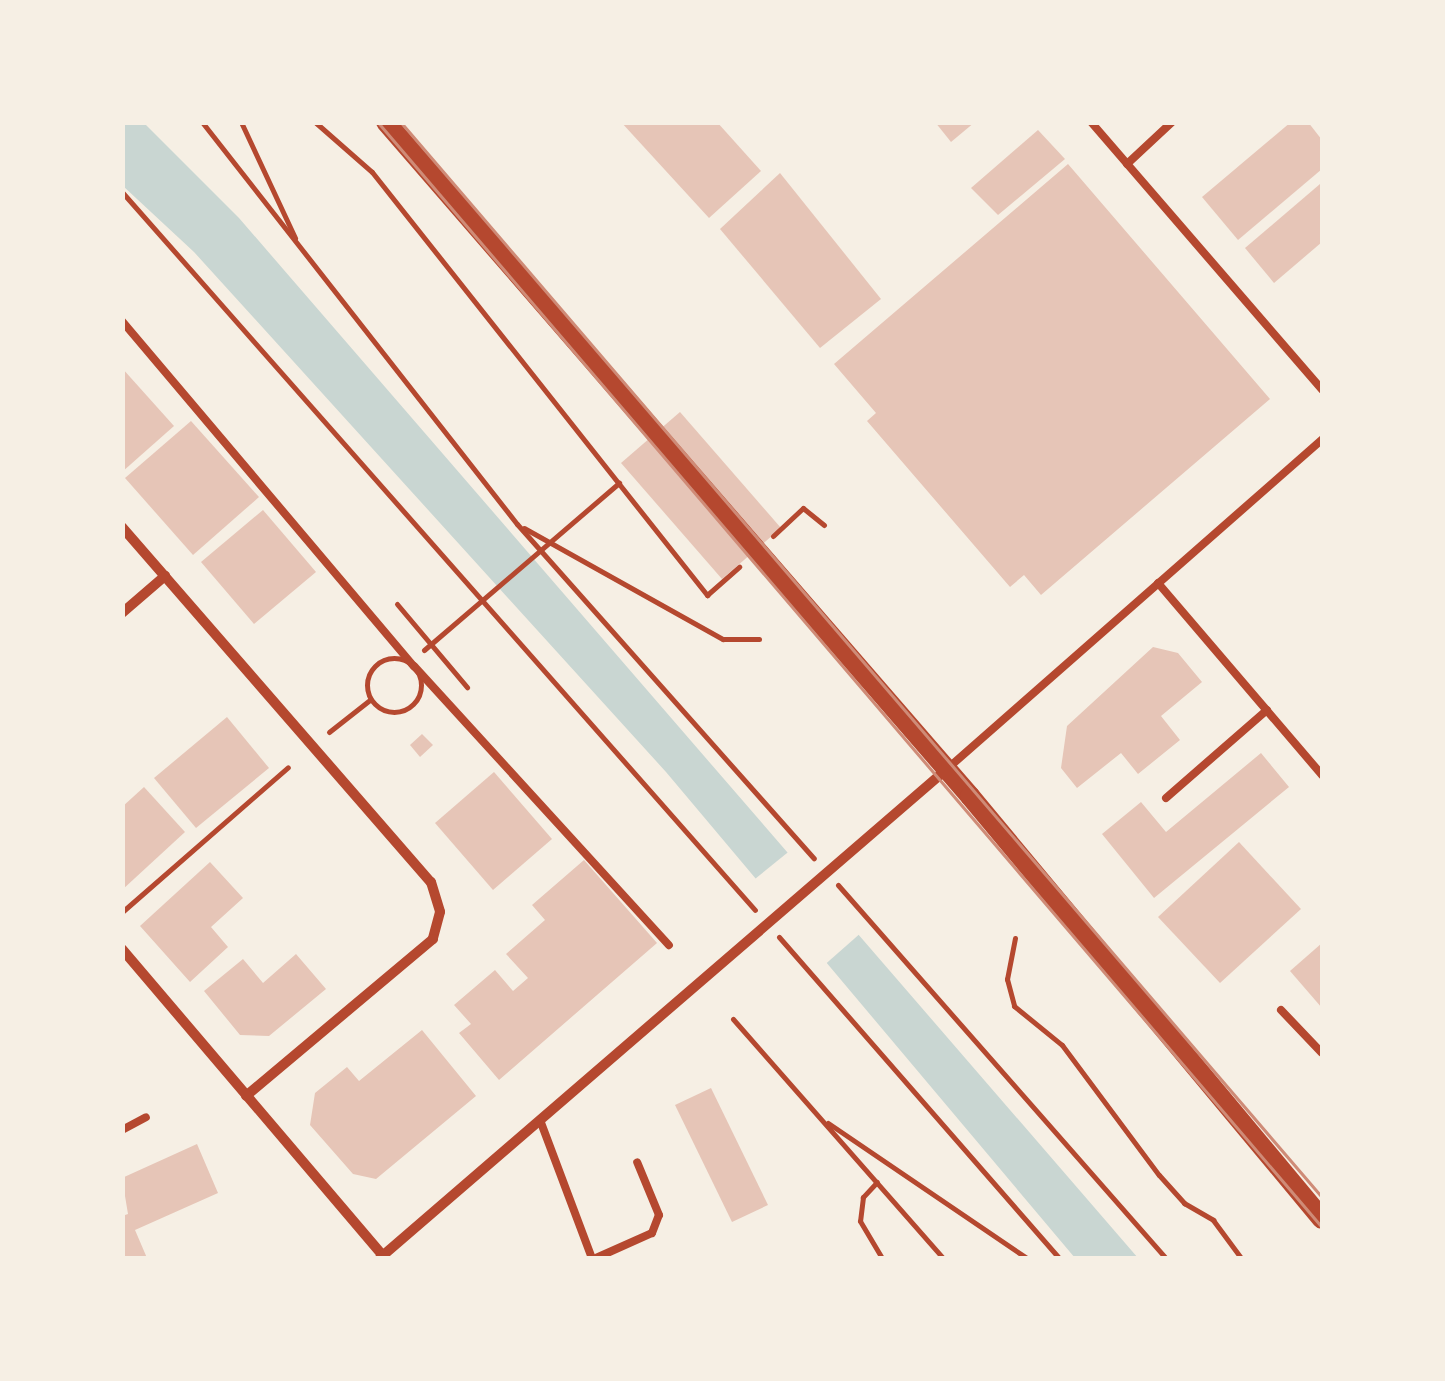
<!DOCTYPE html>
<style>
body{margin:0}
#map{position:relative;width:1445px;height:1381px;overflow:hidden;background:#f6efe4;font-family:"Roboto Condensed",sans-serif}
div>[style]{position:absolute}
.water>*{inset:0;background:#c9d6d2}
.pier>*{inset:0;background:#f6efe4}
.building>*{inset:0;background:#e6c5b7}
.path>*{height:5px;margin:-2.5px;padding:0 2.5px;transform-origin:2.5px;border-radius:2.5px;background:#b5482f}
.path>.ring{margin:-2.5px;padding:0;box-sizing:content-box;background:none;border:5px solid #b5482f;border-radius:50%}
.service>*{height:8px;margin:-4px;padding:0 4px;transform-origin:4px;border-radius:4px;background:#b5482f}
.minor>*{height:10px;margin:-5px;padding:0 5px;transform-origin:5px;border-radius:5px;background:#b5482f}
.secondary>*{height:20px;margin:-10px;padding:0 10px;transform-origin:10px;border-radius:10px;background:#b5482f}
.tram>*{height:2.5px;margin:-1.25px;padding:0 1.25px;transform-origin:1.25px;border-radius:1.25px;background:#cf8b77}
span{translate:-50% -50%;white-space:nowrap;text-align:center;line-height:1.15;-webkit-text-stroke:8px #f6efe4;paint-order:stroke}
.frame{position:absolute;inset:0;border:125px solid #f6efe4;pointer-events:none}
</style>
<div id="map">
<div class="water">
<i style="clip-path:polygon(122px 123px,144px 123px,239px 218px,1138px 1258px,1075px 1258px,666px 772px,194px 252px,123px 186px)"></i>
</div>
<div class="pier">
<i style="clip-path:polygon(792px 849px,863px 931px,821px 968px,750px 883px)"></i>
</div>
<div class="building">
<i style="clip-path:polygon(621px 122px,717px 122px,761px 171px,709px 218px)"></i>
<i style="clip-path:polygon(935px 122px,975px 122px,951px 142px)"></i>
<i style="clip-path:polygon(1291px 122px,1308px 122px,1322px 140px,1322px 169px,1238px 240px,1202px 197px)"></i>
<i style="clip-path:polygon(1038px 130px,1065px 159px,998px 215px,971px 188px)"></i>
<i style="clip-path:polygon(1068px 164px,1270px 399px,1041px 595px,1024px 575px,1010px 587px,867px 421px,876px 413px,834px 364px)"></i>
<i style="clip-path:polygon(780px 173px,881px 299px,820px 348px,720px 229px)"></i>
<i style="clip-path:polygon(1320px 184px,1322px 242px,1274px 283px,1245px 248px)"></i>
<i style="clip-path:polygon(122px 368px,174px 426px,122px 472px)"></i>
<i style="clip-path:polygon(680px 412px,781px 528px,722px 579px,621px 463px)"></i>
<i style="clip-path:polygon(191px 421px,259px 497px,193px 555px,125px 478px)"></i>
<i style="clip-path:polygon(263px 510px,316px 572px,254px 624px,201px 562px)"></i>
<i style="clip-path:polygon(1153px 647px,1178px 653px,1202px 682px,1161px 716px,1180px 740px,1138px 774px,1121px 753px,1077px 788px,1061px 768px,1067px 726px)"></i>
<i style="clip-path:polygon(227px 717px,269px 768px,196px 828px,154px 778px)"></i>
<i style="clip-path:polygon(422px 734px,433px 745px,420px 757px,410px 745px)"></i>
<i style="clip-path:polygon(1261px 753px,1289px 787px,1154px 898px,1102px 834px,1141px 802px,1166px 832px)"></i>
<i style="clip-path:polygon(494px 772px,552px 839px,493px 890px,435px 823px)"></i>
<i style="clip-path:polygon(144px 787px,185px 832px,122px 890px,122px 807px)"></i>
<i style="clip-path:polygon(1239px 842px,1301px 909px,1220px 983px,1158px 917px)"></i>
<i style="clip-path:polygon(584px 860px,657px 943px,499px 1080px,459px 1033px,471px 1024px,454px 1005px,495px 970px,513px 991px,528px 978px,506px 954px,545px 920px,532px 905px)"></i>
<i style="clip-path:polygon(210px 862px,243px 898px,211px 927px,228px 947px,190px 982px,140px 926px)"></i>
<i style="clip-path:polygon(1322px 943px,1322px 1008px,1290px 971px)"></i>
<i style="clip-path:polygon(296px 954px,326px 989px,269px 1036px,240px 1035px,204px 991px,243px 959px,263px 983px)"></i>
<i style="clip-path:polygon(422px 1030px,476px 1096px,376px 1179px,353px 1174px,310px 1125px,315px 1093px,347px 1067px,359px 1081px)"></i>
<i style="clip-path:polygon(711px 1088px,768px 1205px,732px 1222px,675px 1105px)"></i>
<i style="clip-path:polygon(197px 1144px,218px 1193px,135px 1230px,147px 1258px,122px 1258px,122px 1216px,128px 1214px,122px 1178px)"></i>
</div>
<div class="path">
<i style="left:202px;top:122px;width:511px;rotate:51.92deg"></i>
<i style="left:517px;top:524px;width:447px;rotate:48.4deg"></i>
<i style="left:241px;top:122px;width:128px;rotate:65deg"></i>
<i style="left:315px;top:122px;width:76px;rotate:41.3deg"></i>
<i style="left:372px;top:172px;width:540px;rotate:51.62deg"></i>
<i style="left:707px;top:595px;width:43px;rotate:-41.2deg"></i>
<i style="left:122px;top:192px;width:957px;rotate:48.6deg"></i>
<i style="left:524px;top:528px;width:228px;rotate:29.2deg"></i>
<i style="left:723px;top:639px;width:36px"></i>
<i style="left:773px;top:536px;width:41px;rotate:-43deg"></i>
<i style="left:803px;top:508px;width:27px;rotate:39deg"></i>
<i style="left:397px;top:604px;width:109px;rotate:49.9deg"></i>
<i style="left:424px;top:650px;width:257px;rotate:-40.6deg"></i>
<i class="ring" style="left:367px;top:658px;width:49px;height:49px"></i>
<i style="left:329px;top:732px;width:53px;rotate:-38.2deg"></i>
<i style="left:838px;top:885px;width:497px;rotate:48.7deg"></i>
<i style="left:122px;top:912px;width:220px;rotate:-41.1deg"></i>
<i style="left:779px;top:937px;width:426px;rotate:48.9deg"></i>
<i style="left:1015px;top:938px;width:42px;rotate:101deg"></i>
<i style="left:1007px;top:979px;width:28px;rotate:75deg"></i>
<i style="left:1014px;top:1006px;width:62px;rotate:39.1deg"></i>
<i style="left:1062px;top:1045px;width:162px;rotate:53.3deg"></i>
<i style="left:1159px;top:1175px;width:38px;rotate:48deg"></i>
<i style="left:1184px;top:1203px;width:34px;rotate:30deg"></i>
<i style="left:1213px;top:1220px;width:47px;rotate:53.6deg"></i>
<i style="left:733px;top:1019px;width:318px;rotate:48.7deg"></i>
<i style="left:828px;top:1123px;width:240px;rotate:34.2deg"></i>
<i style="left:877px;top:1182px;width:21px;rotate:133deg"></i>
<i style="left:863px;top:1197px;width:24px;rotate:97deg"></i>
<i style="left:860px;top:1221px;width:43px;rotate:59.3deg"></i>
</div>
<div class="service">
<i style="left:1091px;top:122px;width:354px;rotate:49.2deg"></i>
<i style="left:1127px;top:164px;width:62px;rotate:-43deg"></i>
<i style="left:122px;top:321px;width:452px;rotate:49.8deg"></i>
<i style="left:414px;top:666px;width:378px;rotate:47.6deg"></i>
<i style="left:1158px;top:583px;width:253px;rotate:49.5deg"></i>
<i style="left:947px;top:769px;width:500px;rotate:-41.3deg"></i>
<i style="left:1166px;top:798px;width:134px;rotate:-41.1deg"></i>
<i style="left:1281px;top:1010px;width:59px;rotate:46.4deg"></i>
<i style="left:540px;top:1120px;width:147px;rotate:69.4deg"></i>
<i style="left:122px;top:1130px;width:27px;rotate:-28deg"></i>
<i style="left:596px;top:1258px;width:61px;rotate:-24.1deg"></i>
<i style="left:652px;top:1233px;width:19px;rotate:-69deg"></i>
<i style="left:659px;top:1215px;width:57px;rotate:-112.5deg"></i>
</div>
<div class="minor">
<i style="left:122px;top:527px;width:471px;rotate:49deg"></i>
<i style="left:431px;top:882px;width:31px;rotate:73deg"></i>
<i style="left:440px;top:912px;width:28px;rotate:105deg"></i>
<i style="left:433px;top:939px;width:244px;rotate:140deg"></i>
<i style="left:122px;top:613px;width:57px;rotate:-40.7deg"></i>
<i style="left:122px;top:949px;width:403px;rotate:49.6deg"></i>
<i style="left:380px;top:1258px;width:749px;rotate:-40.78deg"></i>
</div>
<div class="secondary">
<i style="left:386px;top:122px;width:892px;rotate:49.09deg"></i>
<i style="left:970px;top:796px;width:550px;rotate:50.23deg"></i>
</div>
<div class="tram">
<i style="left:378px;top:122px;width:1453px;rotate:49.49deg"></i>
<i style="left:401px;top:122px;width:1416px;rotate:49.41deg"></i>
</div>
<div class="frame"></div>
</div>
